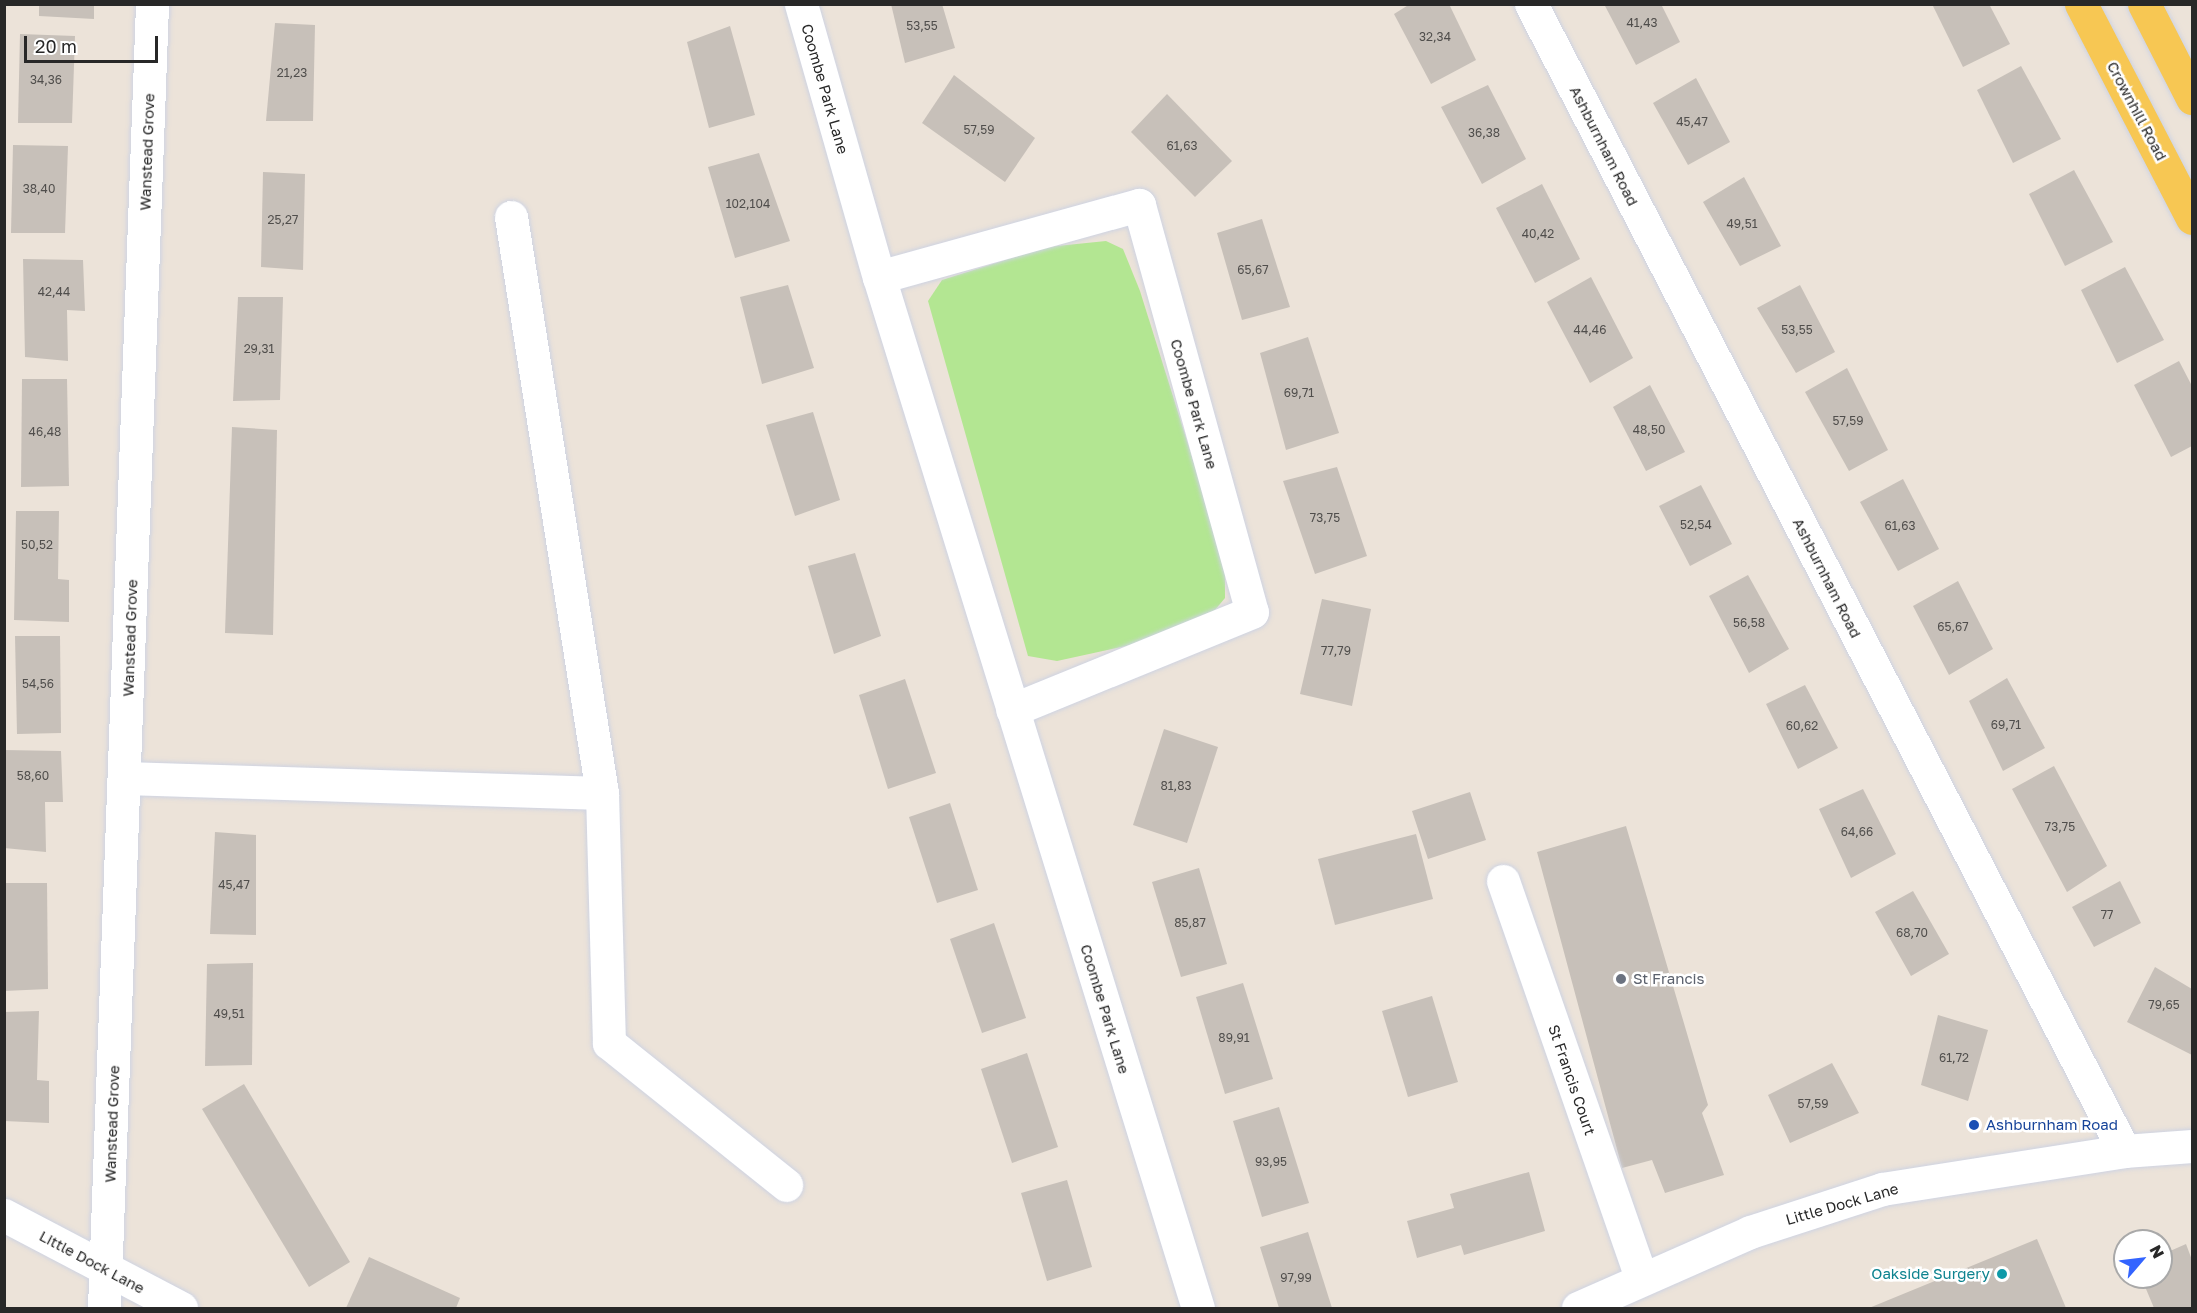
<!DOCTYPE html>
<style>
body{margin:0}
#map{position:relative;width:2197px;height:1313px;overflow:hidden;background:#ece3d9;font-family:"Golos Text",sans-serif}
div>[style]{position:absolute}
.green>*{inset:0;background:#b3e692}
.building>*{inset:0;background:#c7c0b9}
.roads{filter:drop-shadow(0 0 2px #ced3e2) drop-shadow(0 0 2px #ced3e2)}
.minor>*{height:33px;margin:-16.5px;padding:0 16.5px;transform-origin:16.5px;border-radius:16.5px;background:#fff}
.major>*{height:33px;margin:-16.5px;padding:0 16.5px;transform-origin:16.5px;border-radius:16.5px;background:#f7c753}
.dots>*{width:16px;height:16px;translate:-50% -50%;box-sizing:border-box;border:3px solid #fff;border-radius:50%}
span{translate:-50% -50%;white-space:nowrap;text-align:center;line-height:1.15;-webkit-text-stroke:5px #fff;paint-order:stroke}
.number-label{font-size:12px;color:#504e4c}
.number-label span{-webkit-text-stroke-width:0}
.street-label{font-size:15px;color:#282828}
.worship-label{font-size:15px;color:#5b616d}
.left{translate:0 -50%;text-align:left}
.transit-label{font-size:15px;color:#164399}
.culture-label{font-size:15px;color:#0d838f}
.right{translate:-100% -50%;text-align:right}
.frame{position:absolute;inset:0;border:6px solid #282828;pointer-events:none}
.north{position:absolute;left:2113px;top:1229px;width:60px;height:60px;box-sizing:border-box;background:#fff;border:2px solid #a9a9a9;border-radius:50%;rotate:62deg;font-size:16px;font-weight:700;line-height:24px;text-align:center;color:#282828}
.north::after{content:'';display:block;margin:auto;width:21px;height:27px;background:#3364ff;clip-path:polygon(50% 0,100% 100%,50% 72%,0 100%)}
.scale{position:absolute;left:24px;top:36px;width:134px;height:27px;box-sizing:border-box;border:3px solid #282828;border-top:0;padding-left:8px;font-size:18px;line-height:21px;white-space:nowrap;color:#282828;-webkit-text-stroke:4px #fff;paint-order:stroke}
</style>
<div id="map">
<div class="green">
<i style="clip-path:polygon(1106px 241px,1123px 249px,1140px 291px,1225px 562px,1225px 598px,1210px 616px,1135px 644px,1057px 661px,1028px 656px,928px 301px,942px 280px,1047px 247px)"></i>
</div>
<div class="building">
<i style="clip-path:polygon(39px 4px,94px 4px,94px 19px,39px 16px)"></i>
<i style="clip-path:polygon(891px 4px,942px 4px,955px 48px,905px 63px)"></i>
<i style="clip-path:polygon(1410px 4px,1449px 4px,1476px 60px,1431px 84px,1394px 14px)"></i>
<i style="clip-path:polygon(1604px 4px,1661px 4px,1680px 42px,1636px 65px)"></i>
<i style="clip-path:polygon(1932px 4px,1989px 4px,2010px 44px,1963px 67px)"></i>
<i style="clip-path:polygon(275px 23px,315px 25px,313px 121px,266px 121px)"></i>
<i style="clip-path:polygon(730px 26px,755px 115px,709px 128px,687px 42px)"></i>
<i style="clip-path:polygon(20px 34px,75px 36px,72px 123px,18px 123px)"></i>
<i style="clip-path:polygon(2021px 66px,2061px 139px,2013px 163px,1977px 90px)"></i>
<i style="clip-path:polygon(954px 75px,1035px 138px,1005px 182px,922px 123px)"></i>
<i style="clip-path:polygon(1696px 78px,1730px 142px,1688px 165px,1653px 103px)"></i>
<i style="clip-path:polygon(1488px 85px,1526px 159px,1482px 184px,1441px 107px)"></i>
<i style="clip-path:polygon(1167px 94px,1232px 161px,1195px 197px,1131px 132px)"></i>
<i style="clip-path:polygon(13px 145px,68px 146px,65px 233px,11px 233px)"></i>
<i style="clip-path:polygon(759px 153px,790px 241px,735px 258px,708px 167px)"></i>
<i style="clip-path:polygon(2074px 170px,2113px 242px,2065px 266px,2029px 194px)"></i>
<i style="clip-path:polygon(263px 172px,305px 174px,303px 270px,261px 267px)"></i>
<i style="clip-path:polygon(1744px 177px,1781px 246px,1740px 266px,1703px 202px)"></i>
<i style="clip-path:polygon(1542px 184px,1580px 259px,1535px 283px,1496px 208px)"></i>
<i style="clip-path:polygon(1262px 219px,1290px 307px,1242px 320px,1217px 233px)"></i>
<i style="clip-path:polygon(23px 259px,83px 260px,85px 311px,67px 310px,68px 361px,25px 357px)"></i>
<i style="clip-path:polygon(2125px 267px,2164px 340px,2117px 363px,2081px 290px)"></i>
<i style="clip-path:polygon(1591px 277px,1633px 358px,1590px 383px,1547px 302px)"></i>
<i style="clip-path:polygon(788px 285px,814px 368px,762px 384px,740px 297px)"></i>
<i style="clip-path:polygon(1800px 285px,1835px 352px,1796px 373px,1757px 308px)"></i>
<i style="clip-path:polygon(238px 297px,283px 297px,280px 400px,233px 401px)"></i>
<i style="clip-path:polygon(1308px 337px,1339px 433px,1286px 450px,1260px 353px)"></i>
<i style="clip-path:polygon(2179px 361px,2192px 386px,2192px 446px,2171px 457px,2134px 385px)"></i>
<i style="clip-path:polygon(1847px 368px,1888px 450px,1849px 471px,1805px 392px)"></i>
<i style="clip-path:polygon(22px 379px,67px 379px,69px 486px,21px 487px)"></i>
<i style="clip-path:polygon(1650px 385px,1685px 452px,1646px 471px,1613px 407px)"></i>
<i style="clip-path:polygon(813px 412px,840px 500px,795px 516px,766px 425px)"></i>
<i style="clip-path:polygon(232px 427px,277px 430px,273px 635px,225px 633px)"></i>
<i style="clip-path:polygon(1337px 467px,1367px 556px,1315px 574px,1283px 481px)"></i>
<i style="clip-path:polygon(1903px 479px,1939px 549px,1898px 571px,1860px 502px)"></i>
<i style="clip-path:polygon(1701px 485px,1732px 544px,1690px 566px,1659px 506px)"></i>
<i style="clip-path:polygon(16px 511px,59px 511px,58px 579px,69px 580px,69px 622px,14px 620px)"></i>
<i style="clip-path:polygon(855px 553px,881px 636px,834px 654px,808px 566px)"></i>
<i style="clip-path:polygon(1748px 575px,1789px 649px,1749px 673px,1709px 596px)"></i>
<i style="clip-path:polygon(1958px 581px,1993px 649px,1949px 675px,1913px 606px)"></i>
<i style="clip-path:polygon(1322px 599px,1371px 609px,1352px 706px,1300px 694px)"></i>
<i style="clip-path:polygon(15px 636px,60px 636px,61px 733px,17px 734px)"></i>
<i style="clip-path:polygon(2007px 678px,2045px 748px,2003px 771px,1969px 701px)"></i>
<i style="clip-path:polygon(905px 679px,936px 773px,888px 789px,859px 695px)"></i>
<i style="clip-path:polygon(1805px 685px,1838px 748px,1798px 769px,1766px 704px)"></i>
<i style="clip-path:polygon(1164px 729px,1218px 747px,1187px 843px,1133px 825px)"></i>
<i style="clip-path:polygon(4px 750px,61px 751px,63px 802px,45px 802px,46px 852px,4px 848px)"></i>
<i style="clip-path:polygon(2054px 766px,2107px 866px,2067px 892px,2012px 789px)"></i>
<i style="clip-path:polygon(1863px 789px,1896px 854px,1851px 878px,1819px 809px)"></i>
<i style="clip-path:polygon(1470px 792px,1486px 840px,1428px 859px,1412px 811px)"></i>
<i style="clip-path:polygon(950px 803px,978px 890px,937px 903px,909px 817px)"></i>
<i style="clip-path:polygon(1626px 826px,1708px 1105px,1702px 1113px,1724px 1175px,1665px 1193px,1652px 1160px,1622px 1168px,1537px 852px)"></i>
<i style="clip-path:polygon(215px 832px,256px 835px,256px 935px,210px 934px)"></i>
<i style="clip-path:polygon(1416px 834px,1433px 899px,1335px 925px,1318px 859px)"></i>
<i style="clip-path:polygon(1199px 868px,1227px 964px,1181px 977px,1152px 882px)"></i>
<i style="clip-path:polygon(2120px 881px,2141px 923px,2094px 947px,2072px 907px)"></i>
<i style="clip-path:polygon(4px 883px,47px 883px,48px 989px,4px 991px)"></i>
<i style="clip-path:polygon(1913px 891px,1949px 954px,1911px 976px,1875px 912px)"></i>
<i style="clip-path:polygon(994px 923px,1026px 1018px,982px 1033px,950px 939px)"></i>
<i style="clip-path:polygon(253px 963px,252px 1065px,205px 1066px,207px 964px)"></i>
<i style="clip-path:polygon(2155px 967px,2192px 989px,2192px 1055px,2127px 1022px)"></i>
<i style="clip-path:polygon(1243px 983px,1273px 1079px,1225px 1094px,1196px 997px)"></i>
<i style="clip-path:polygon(1432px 996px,1458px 1082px,1408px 1097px,1382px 1011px)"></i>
<i style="clip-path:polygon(39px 1011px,37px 1080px,49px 1081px,49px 1123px,4px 1121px,4px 1012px)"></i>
<i style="clip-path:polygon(1938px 1015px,1988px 1030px,1968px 1101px,1921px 1085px)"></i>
<i style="clip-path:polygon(1027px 1053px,1058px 1147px,1012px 1163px,981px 1069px)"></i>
<i style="clip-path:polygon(1832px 1063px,1859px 1113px,1790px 1143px,1768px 1095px)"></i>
<i style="clip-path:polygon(244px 1084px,350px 1262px,309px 1287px,202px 1109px)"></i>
<i style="clip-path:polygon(1279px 1107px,1309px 1203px,1262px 1217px,1233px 1121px)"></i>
<i style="clip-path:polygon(1529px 1172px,1545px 1231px,1464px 1255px,1461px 1245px,1417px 1258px,1407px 1221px,1454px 1208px,1450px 1194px)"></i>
<i style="clip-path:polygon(1067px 1180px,1092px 1267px,1047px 1281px,1021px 1193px)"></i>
<i style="clip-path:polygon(1308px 1232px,1332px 1308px,1279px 1308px,1260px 1247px)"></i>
<i style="clip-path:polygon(2037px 1239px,2066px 1308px,1869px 1308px)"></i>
<i style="clip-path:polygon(2186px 1244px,2192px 1260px,2192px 1308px,2154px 1308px,2141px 1277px,2161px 1277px,2161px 1255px)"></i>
<i style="clip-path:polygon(369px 1257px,460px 1298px,456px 1308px,346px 1308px)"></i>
</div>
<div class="roads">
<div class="minor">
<i style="left:801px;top:4px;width:284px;rotate:74.1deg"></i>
<i style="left:879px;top:277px;width:1079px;rotate:72.81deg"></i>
<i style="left:1531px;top:4px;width:1291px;rotate:62.66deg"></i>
<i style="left:511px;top:217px;width:583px;rotate:81.02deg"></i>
<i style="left:602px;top:793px;width:250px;rotate:88.4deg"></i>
<i style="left:609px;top:1043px;width:227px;rotate:38.7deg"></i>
<i style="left:879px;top:277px;width:270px;rotate:-15.5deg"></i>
<i style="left:1139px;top:205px;width:422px;rotate:74.5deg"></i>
<i style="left:1252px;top:612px;width:259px;rotate:157.8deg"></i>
<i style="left:125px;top:778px;width:477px;rotate:1.8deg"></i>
<i style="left:1503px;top:881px;width:420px;rotate:70.8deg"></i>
<i style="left:4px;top:1215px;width:200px;rotate:27.7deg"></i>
<i style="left:104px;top:1308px;width:1305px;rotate:-87.89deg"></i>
<i style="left:1578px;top:1308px;width:188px;rotate:-23.8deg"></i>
<i style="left:1750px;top:1232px;width:139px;rotate:-18deg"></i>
<i style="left:1882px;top:1189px;width:245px;rotate:-8.9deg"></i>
<i style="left:2124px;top:1151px;width:68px;rotate:-4.2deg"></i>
</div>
<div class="major">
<i style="left:2081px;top:4px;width:241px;rotate:62.6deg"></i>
<i style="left:2144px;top:4px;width:106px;rotate:62.9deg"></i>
</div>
</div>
<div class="dots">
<i style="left:1621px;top:979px;background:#6b7280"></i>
<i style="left:1974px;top:1125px;background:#1a4fb4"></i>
<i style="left:2002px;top:1274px;background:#0f9aa8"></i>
</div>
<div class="number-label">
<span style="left:1642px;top:23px">41,43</span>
<span style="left:922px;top:26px">53,55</span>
<span style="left:1435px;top:37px">32,34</span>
<span style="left:292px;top:73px">21,23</span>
<span style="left:46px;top:80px">34,36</span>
<span style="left:1692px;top:122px">45,47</span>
<span style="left:979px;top:130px">57,59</span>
<span style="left:1484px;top:133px">36,38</span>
<span style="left:1182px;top:146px">61,63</span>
<span style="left:39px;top:189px">38,40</span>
<span style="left:748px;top:204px">102,104</span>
<span style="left:283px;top:220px">25,27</span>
<span style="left:1742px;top:224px">49,51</span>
<span style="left:1538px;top:234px">40,42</span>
<span style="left:1253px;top:270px">65,67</span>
<span style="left:54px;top:292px">42,44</span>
<span style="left:1590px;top:330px">44,46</span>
<span style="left:1797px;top:330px">53,55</span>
<span style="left:259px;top:349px">29,31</span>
<span style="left:1299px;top:393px">69,71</span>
<span style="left:1848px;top:421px">57,59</span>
<span style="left:1649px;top:430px">48,50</span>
<span style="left:45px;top:432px">46,48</span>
<span style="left:1325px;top:518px">73,75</span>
<span style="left:1696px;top:525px">52,54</span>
<span style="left:1900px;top:526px">61,63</span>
<span style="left:37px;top:545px">50,52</span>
<span style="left:1749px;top:623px">56,58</span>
<span style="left:1953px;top:627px">65,67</span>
<span style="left:1336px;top:651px">77,79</span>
<span style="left:38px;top:684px">54,56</span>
<span style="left:2006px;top:725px">69,71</span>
<span style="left:1802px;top:726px">60,62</span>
<span style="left:33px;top:776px">58,60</span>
<span style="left:1176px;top:786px">81,83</span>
<span style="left:2060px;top:827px">73,75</span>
<span style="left:1857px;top:832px">64,66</span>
<span style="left:234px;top:885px">45,47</span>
<span style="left:2107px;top:915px">77</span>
<span style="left:1190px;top:923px">85,87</span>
<span style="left:1912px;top:933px">68,70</span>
<span style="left:2164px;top:1005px">79,65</span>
<span style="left:229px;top:1014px">49,51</span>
<span style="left:1234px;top:1038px">89,91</span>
<span style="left:1954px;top:1058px">61,72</span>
<span style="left:1813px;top:1104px">57,59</span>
<span style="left:1271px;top:1162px">93,95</span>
<span style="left:1296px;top:1278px">97,99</span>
</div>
<div class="street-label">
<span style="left:825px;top:89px;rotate:74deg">Coombe Park Lane</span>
<span style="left:2137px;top:111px;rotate:62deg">Crownhill Road</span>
<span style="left:1604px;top:146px;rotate:63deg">Ashburnham Road</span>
<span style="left:147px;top:152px;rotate:-88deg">Wanstead Grove</span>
<span style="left:1194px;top:404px;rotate:74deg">Coombe Park Lane</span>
<span style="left:1827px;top:578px;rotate:63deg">Ashburnham Road</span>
<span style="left:130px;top:638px;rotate:-88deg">Wanstead Grove</span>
<span style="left:1105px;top:1009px;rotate:73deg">Coombe Park Lane</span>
<span style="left:1572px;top:1080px;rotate:71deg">St Francis Court</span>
<span style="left:112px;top:1124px;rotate:-88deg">Wanstead Grove</span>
<span style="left:1842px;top:1204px;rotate:-16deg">Little Dock Lane</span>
<span style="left:92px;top:1262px;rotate:28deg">Little Dock Lane</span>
</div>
<div class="worship-label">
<span class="left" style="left:1633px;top:979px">St Francis</span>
</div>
<div class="transit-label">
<span class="left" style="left:1986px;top:1125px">Ashburnham Road</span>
</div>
<div class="culture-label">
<span class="right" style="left:1990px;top:1274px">Oakside Surgery</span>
</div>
<div class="frame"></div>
<div class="north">N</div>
<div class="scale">20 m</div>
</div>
